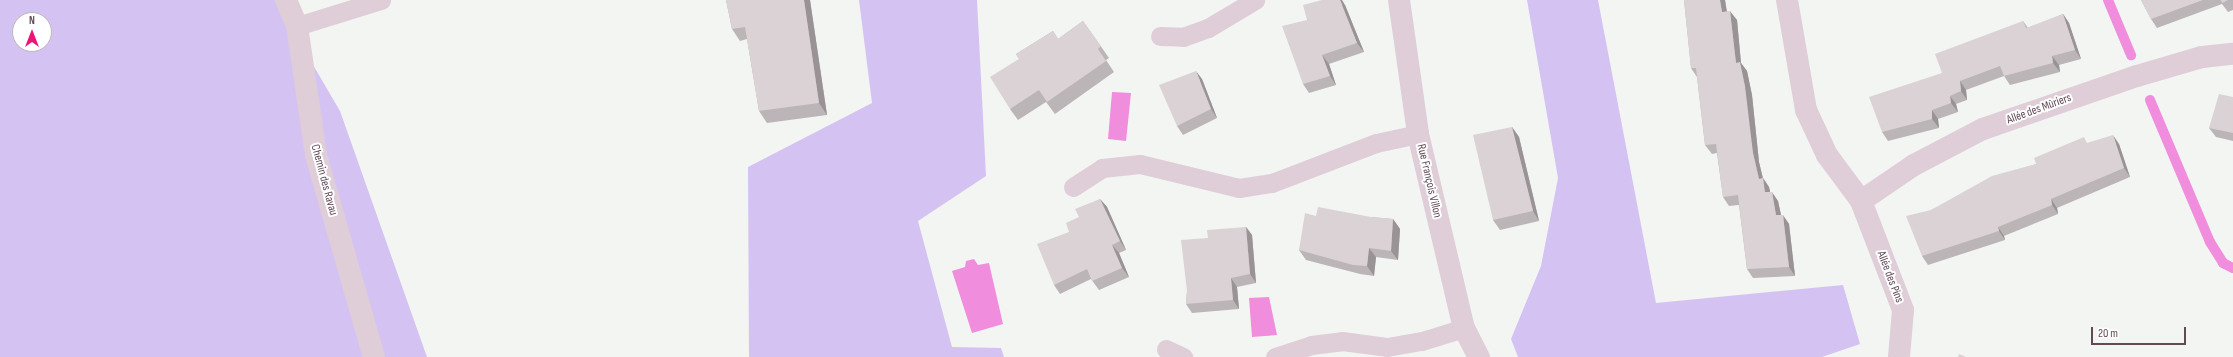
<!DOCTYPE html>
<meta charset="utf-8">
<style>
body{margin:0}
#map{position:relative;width:2233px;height:357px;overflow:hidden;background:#f3f5f3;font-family:"Sofia Sans Condensed",sans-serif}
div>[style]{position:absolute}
.green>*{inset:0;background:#d4c2f2}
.water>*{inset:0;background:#f08ddd}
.stream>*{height:10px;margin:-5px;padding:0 5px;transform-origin:5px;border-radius:5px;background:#f08ddd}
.service>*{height:19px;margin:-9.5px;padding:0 9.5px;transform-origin:9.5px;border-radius:9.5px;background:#dfced8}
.minor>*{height:22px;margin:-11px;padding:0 11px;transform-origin:11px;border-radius:11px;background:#dfced8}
.wall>*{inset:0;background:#bbb5b7}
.shaded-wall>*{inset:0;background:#999395}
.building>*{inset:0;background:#dad2d5}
span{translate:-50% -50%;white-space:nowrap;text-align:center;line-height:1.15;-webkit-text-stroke:4px #fff;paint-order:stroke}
.street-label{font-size:12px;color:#614956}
.north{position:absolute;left:12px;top:12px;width:40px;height:40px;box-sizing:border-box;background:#fff;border:1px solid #c0b6bb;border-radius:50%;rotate:0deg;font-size:11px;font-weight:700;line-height:16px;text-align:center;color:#614956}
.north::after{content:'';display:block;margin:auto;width:14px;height:18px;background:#ed1476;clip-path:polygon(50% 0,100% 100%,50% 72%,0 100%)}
.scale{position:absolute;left:2091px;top:327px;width:95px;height:18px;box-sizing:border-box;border:2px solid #614956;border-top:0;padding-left:5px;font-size:12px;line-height:14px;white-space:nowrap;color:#614956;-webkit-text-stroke:3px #fff;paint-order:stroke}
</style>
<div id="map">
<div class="green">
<i style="clip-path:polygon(evenodd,0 0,275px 0,340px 111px,427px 357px,0 357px,0 0,20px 20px,44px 20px,44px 44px,20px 44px,20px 20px)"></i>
<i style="clip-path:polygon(859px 0,977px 0,986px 176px,918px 221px,952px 347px,1001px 348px,1004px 357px,749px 357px,748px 167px,872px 103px)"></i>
<i style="clip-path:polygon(1527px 0,1598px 0,1656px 303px,1843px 285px,1860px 344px,1822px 357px,1518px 357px,1511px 339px,1541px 266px,1558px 178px)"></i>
</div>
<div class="water">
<i style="clip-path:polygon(1112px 92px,1131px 93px,1126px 141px,1108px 139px)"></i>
<i style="clip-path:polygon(974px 259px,978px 265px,989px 263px,1003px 324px,972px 333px,952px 271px,965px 267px,966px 261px)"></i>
<i style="clip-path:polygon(1269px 297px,1277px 335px,1252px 337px,1249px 298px)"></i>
</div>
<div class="stream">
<i style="left:2108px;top:0;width:60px;rotate:67.3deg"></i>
<i style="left:2150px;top:100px;width:154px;rotate:67.1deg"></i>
<i style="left:2210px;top:242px;width:25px;rotate:58deg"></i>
<i style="left:2223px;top:263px;width:11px;rotate:27deg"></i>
</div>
<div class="service">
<i style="left:297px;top:26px;width:88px;rotate:-17.2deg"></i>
<i style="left:1160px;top:36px;width:23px;rotate:2deg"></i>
<i style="left:1183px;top:37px;width:27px;rotate:-20deg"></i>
<i style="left:1208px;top:28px;width:55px;rotate:-30.8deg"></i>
<i style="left:1073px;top:187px;width:35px;rotate:-33deg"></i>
<i style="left:1102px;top:168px;width:38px;rotate:-6deg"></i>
<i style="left:1140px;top:164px;width:102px;rotate:13.6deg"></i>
<i style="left:1239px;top:188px;width:33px;rotate:-9deg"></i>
<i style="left:1272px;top:183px;width:111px;rotate:-21deg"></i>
<i style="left:1376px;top:143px;width:43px;rotate:-12.1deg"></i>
<i style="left:1166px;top:349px;width:19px;rotate:25deg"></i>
<i style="left:1275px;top:357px;width:38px;rotate:-18deg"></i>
<i style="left:1311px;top:345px;width:31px;rotate:-7deg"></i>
<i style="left:1342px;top:341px;width:45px;rotate:7.6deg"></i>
<i style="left:1387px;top:347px;width:36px;rotate:-10deg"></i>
<i style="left:1422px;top:341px;width:44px;rotate:-17.2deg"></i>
</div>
<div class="minor">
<i style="left:286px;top:0;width:28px;rotate:67deg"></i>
<i style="left:297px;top:26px;width:130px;rotate:81.6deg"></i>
<i style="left:316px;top:155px;width:210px;rotate:74deg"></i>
<i style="left:1399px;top:0;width:135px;rotate:81.9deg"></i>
<i style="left:1418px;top:134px;width:199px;rotate:76.7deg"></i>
<i style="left:1464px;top:328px;width:33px;rotate:63deg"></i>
<i style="left:1787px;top:0;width:112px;rotate:80.2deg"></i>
<i style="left:1806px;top:110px;width:50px;rotate:65deg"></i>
<i style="left:1827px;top:155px;width:57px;rotate:53.5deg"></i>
<i style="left:1861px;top:201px;width:117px;rotate:68.9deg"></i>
<i style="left:1903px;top:310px;width:47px;rotate:94.9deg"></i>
<i style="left:1861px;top:201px;width:64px;rotate:-34.2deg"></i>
<i style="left:1914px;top:165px;width:78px;rotate:-27.6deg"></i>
<i style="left:1983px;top:129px;width:163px;rotate:-19deg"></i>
<i style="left:2137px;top:76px;width:68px;rotate:-16.3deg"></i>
<i style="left:2202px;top:57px;width:31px;rotate:-6deg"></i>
</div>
<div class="wall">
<i style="clip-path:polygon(726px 0,810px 0,827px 115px,767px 123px,759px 111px,747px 39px,740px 41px,732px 29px)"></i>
<i style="clip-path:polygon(1684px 0,1725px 0,1727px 11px,1737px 20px,1741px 63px,1747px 71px,1752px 95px,1759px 162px,1763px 178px,1769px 187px,1770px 192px,1778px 201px,1781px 215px,1789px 224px,1795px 276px,1753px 278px,1747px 269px,1739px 205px,1729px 206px,1723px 197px,1717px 153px,1712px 154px,1705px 145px,1697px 77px,1691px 68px)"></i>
<i style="clip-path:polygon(2141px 0,2233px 0,2233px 10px,2228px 12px,2222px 4px,2157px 28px,2151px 19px)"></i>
<i style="clip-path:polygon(1345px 5px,1364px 52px,1329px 64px,1336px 85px,1309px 93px,1303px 84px,1307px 20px)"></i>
<i style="clip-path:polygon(2063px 14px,2069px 23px,2081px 59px,2059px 65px,2060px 72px,2010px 85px,2004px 76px,1966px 90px,1967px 100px,1956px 104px,1958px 112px,1938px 119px,1939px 128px,1888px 141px,1882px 132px,1942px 73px,2023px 21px,2028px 28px)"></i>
<i style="clip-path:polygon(1083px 21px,1109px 58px,1106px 60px,1114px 72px,1055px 114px,1046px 102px,1018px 120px,1010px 109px,1019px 59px,1016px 54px,1053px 31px,1058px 39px)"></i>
<i style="clip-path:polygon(1202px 79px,1217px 118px,1183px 135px,1177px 126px)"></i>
<i style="clip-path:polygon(2233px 97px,2233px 141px,2216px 137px,2209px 128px)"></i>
<i style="clip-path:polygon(1512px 127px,1519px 137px,1539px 221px,1500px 230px,1493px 220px)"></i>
<i style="clip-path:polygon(2088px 143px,2119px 144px,2130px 177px,2057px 208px,2058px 214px,2004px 236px,2005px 240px,1928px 265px,1922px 256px,1931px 210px,2036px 164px)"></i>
<i style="clip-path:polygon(1100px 199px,1107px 207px,1126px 250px,1119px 253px,1129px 277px,1099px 290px,1091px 279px,1060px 294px,1054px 285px,1069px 232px,1079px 217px)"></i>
<i style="clip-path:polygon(1316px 216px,1371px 217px,1393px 219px,1400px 229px,1398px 260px,1376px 257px,1374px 276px,1360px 274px,1306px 260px,1299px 250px)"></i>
<i style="clip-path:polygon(1246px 227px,1252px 235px,1256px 283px,1237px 287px,1239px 309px,1192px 313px,1186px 304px,1187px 291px,1208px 238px)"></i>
</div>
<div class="shaded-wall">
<i style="clip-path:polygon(804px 0,810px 0,827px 115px,819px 103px)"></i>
<i style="clip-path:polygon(1340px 0,1342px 0,1345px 5px,1364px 52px,1357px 43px)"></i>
<i style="clip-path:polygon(1720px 0,1725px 0,1728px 21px,1722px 12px)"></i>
<i style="clip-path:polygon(1730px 11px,1737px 20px,1741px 63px,1747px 71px,1752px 95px,1759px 162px,1765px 188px,1763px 178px,1769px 187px,1772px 201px,1765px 192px,1759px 179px,1753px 153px,1736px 63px)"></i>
<i style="clip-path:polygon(2063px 14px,2069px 23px,2081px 59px,2075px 50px)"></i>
<i style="clip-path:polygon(1322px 55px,1329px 64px,1336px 85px,1330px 76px)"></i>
<i style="clip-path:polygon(2052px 56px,2059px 65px,2060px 72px,2053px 63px)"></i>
<i style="clip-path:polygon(1196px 71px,1202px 79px,1217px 118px,1211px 109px)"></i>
<i style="clip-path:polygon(1960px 81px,1966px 90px,1967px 100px,1961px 91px)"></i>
<i style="clip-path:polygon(1950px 96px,1956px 104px,1958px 112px,1951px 103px)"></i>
<i style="clip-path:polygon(1932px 110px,1938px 119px,1939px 128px,1932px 119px)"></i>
<i style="clip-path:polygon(1512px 127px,1519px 137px,1539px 221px,1533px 211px)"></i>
<i style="clip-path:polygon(2113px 135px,2119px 144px,2130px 177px,2124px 168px)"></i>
<i style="clip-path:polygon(1772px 192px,1778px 201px,1783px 224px,1776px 215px)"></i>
<i style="clip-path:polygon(1100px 199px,1107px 207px,1126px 250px,1120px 241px)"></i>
<i style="clip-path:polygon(2051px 199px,2057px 208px,2058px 214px,2052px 205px)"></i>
<i style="clip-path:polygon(1783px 215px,1789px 224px,1795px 276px,1789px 267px)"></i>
<i style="clip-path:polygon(1393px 219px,1400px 229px,1398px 260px,1391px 251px)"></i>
<i style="clip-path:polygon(1246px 227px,1252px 235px,1256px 283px,1250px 274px)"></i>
<i style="clip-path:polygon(1998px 227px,2004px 236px,2005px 240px,1999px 231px)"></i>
<i style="clip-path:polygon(1112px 245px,1119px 253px,1129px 277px,1122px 268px)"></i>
<i style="clip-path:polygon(1369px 248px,1376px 257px,1374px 276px,1367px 266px)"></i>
<i style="clip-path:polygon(1231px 278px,1237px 287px,1239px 309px,1233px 300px)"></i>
</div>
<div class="building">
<i style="clip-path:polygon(726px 0,804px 0,819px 103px,759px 111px,745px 27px,732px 29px)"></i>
<i style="clip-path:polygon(1322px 0,1340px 0,1357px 43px,1322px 55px,1330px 76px,1303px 84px,1282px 26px,1307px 20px,1303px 5px)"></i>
<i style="clip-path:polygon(1684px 0,1720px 0,1722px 12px,1730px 11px,1736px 63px,1740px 62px,1745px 86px,1753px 153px,1759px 179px,1763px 178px,1765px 192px,1772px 192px,1776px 215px,1783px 215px,1789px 267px,1747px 269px,1738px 195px,1723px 197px,1716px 144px,1705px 145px,1696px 68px,1691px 68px)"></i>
<i style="clip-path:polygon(2141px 0,2203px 0,2151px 19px)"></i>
<i style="clip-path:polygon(2221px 0,2228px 0,2222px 3px)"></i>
<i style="clip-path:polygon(2063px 14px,2075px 50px,2052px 56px,2053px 63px,2004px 76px,2000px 66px,1960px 81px,1961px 91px,1950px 96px,1951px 103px,1932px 110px,1932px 119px,1882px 132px,1869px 97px,1942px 73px,1935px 54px,2023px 21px,2026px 28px)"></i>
<i style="clip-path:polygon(1083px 21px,1101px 46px,1098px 49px,1106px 61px,1047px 102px,1039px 90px,1010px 109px,990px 77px,1019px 59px,1016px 54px,1053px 31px,1058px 39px)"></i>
<i style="clip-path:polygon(1196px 71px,1211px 109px,1177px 126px,1159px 85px)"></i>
<i style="clip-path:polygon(2219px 94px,2233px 97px,2233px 133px,2209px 128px)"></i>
<i style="clip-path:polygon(1512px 127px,1533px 211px,1493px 220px,1473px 135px)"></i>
<i style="clip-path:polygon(2113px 135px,2124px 168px,2051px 199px,2052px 205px,1998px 227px,1999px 231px,1922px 256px,1906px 216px,1931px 210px,1992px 176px,2036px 164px,2034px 158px,2084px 137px,2087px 143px)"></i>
<i style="clip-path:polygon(1100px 199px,1120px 241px,1112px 245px,1122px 268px,1092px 281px,1087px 269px,1054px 285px,1037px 244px,1069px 232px,1066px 223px,1079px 217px,1075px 209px)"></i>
<i style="clip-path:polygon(1318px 207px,1371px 217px,1393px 219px,1391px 251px,1369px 248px,1367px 266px,1353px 265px,1299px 250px,1305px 213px,1316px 216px)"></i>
<i style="clip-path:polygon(1246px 227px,1250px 274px,1231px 278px,1233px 300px,1186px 304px,1187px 291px,1181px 240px,1208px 238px,1207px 230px)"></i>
<i style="clip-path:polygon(1959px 354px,1966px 357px,1958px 357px)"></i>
</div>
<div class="street-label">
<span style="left:2039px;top:109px;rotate:-20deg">Allée des Mûriers</span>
<span style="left:324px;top:180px;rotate:75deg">Chemin des Ravau</span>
<span style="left:1429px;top:181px;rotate:77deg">Rue François Villon</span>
<span style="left:1890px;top:277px;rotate:69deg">Allée des Pins</span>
</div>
<div class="north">N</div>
<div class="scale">20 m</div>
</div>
